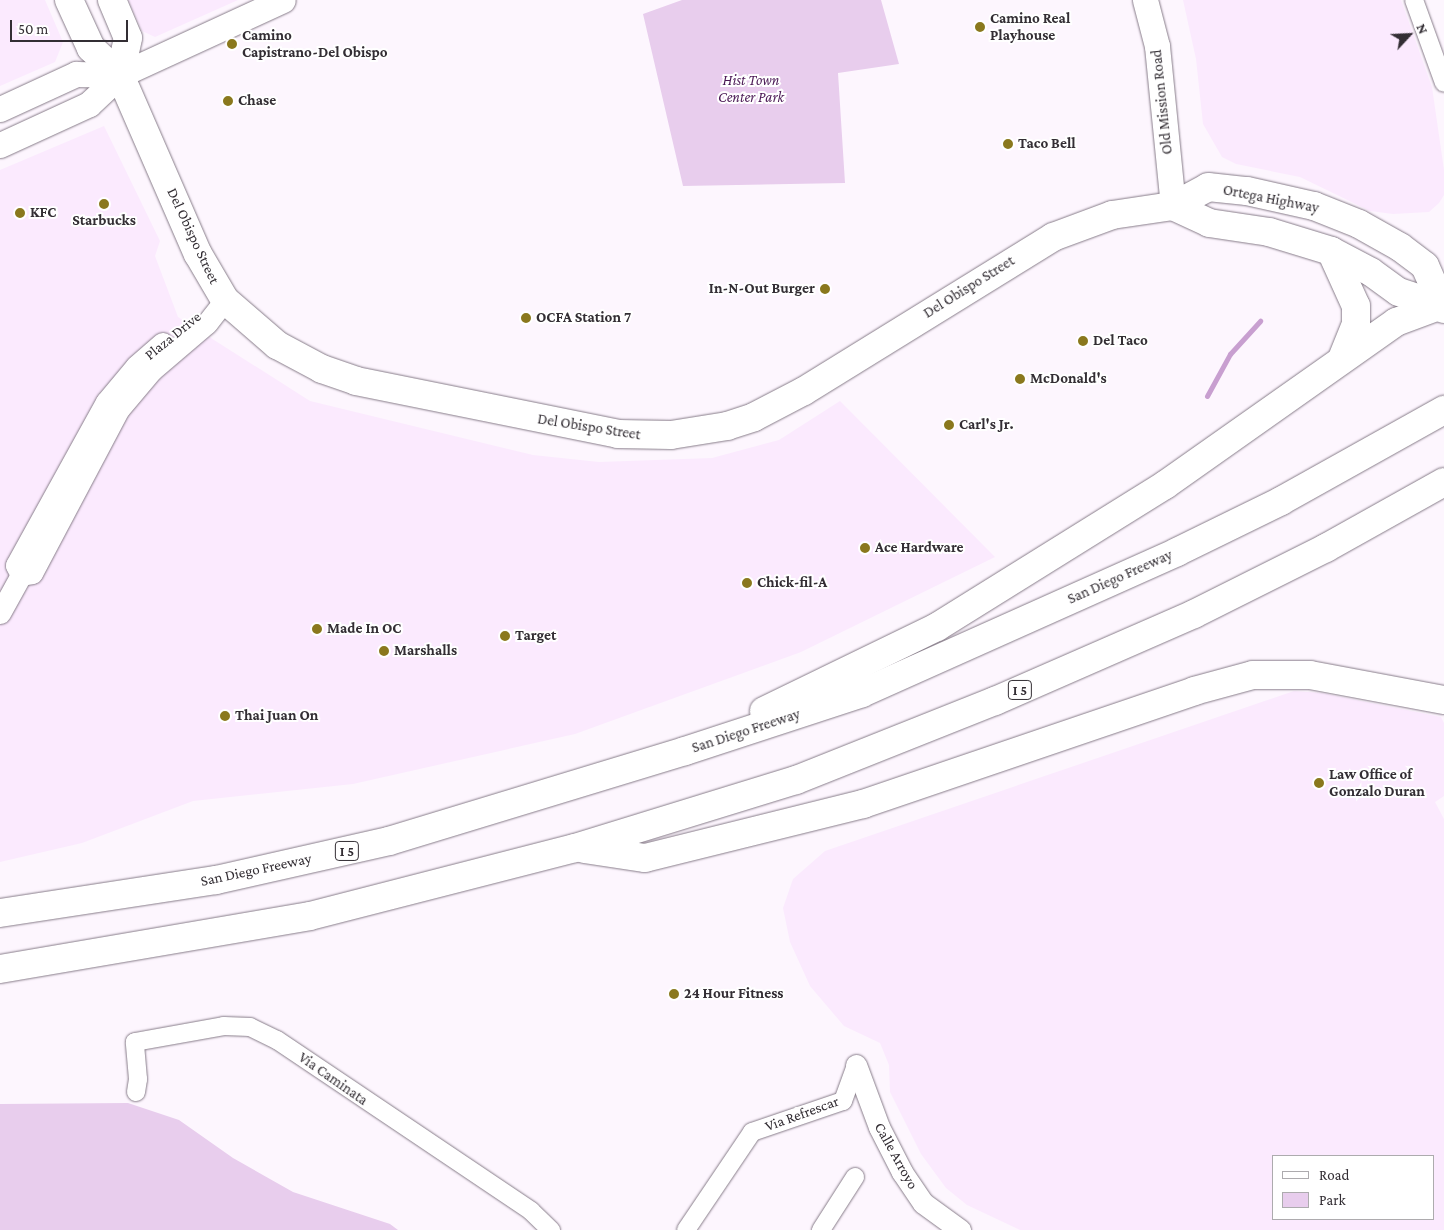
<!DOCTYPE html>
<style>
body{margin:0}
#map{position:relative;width:1444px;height:1230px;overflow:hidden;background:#fdf6fe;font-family:"Crimson Pro",serif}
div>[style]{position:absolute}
.built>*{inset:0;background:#fbeafe}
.green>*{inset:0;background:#e8cded}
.stream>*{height:5px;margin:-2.5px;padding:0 2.5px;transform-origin:2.5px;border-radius:2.5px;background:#c89fd0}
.roads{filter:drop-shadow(0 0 1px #877c89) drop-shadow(0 0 1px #877c89)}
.minor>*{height:18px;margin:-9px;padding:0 9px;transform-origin:9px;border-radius:9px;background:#fff}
.tertiary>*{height:21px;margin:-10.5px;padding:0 10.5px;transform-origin:10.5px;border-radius:10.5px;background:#fff}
.secondary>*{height:25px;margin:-12.5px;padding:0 12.5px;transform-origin:12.5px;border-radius:12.5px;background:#fff}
.primary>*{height:28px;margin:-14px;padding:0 14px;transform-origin:14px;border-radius:14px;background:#fff}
.motorway>*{height:28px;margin:-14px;padding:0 14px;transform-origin:14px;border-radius:14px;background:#fff}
.dots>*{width:14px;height:14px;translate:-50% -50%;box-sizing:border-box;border:2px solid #fff;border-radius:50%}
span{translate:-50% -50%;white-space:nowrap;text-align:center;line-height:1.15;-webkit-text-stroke:4px #fff;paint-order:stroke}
.shield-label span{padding:1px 4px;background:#fff;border:1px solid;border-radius:4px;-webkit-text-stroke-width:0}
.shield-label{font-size:14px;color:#332e34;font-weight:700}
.poi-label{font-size:15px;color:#332e34;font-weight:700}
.left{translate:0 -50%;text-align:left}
.right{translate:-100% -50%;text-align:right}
.park-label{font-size:15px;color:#4b1955;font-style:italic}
.street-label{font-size:15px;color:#332e34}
.legend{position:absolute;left:1272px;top:1155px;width:162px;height:65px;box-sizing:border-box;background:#fff;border:1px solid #adabae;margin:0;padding:6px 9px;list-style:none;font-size:15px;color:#332e34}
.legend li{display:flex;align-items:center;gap:10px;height:25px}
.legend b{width:25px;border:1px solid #adabae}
.north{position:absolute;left:1384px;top:10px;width:50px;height:50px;-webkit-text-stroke:4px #fff;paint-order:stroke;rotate:65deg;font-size:14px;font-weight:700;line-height:20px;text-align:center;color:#332e34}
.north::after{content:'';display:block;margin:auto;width:18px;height:22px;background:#332e34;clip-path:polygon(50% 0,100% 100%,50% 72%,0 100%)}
.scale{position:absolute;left:10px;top:20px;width:118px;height:22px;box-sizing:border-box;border:2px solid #332e34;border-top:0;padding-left:6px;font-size:15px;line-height:18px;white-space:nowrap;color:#332e34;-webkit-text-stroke:4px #fff;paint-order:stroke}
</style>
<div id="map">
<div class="built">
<i style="clip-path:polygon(0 0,45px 0,63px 42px,55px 62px,0 86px)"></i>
<i style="clip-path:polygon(128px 0,238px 0,155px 37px,142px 31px)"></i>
<i style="clip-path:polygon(1183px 0,1401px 0,1432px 87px,1444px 170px,1444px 195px,1439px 203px,1429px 212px,1393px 214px,1370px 211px,1300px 177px,1236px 164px,1222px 157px,1203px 124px,1196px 59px)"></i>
<i style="clip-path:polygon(104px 126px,160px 241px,155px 256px,178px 317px,310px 401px,533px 455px,599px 462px,712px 458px,779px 440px,840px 401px,995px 557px,801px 652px,575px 734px,353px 784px,193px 801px,82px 843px,0 862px,0 170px)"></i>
<i style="clip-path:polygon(evenodd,1294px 691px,1322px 693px,1441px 717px,1444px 723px,1444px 796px,1435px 802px,1444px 819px,1444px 1230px,1020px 1230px,967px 1205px,946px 1188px,921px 1154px,890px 1092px,889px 1065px,880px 1043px,844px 1026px,810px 986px,790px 942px,783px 908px,793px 879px,825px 851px,1294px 691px,1273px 1156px,1433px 1156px,1433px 1219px,1273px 1219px,1273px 1156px)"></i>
</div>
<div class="green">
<i style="clip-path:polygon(682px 0,881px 0,899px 64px,838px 73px,845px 183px,683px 186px,643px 14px)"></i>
<i style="clip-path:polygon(128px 1103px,179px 1120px,233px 1158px,293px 1192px,390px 1224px,398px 1230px,0 1230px,0 1104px)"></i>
</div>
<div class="stream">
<i style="left:1207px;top:396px;width:48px;rotate:-61.3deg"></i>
<i style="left:1230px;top:354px;width:45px;rotate:-47.7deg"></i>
</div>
<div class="roads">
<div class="minor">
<i style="left:1414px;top:0;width:88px;rotate:70.1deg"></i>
<i style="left:136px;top:1092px;width:13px;rotate:-81deg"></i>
<i style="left:138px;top:1079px;width:37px;rotate:-95deg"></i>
<i style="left:135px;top:1042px;width:90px;rotate:-10.2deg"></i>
<i style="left:224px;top:1026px;width:26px;rotate:2deg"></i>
<i style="left:250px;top:1027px;width:30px;rotate:26deg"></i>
<i style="left:277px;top:1040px;width:306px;rotate:33.9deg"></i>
<i style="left:531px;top:1211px;width:28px;rotate:44deg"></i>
<i style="left:686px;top:1230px;width:118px;rotate:-56deg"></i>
<i style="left:752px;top:1132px;width:96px;rotate:-18.8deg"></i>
<i style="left:843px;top:1101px;width:38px;rotate:-70deg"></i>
<i style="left:821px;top:1230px;width:63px;rotate:-57.3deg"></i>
</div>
<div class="tertiary">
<i style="left:21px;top:575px;width:11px;rotate:-117deg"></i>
<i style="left:16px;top:565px;width:186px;rotate:-61.1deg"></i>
<i style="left:106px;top:402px;width:47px;rotate:-50.2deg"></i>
<i style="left:136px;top:366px;width:35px;rotate:-41deg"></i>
<i style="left:0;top:613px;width:43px;rotate:-61.1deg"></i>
<i style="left:21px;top:575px;width:11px;rotate:-10deg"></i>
<i style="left:32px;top:573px;width:186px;rotate:-62.1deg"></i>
<i style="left:119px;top:409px;width:51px;rotate:-49.8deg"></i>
<i style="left:152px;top:370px;width:72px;rotate:-40.5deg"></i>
<i style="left:207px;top:323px;width:29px;rotate:-52deg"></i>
<i style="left:856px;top:1065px;width:66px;rotate:69.6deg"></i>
<i style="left:879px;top:1127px;width:51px;rotate:62.9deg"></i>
<i style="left:902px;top:1172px;width:37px;rotate:56deg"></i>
<i style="left:923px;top:1203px;width:46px;rotate:36.1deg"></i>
</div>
<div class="secondary">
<i style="left:1145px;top:0;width:48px;rotate:75.4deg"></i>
<i style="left:1157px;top:46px;width:161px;rotate:84.3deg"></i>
<i style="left:0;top:109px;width:84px;rotate:-24.7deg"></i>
<i style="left:76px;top:74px;width:44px;rotate:1.3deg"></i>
<i style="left:0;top:145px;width:98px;rotate:-24.7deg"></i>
<i style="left:89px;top:104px;width:42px;rotate:-43.1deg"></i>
<i style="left:120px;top:75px;width:179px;rotate:-24.7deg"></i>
</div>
<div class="primary">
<i style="left:69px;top:0;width:53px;rotate:65.4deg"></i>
<i style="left:91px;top:48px;width:40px;rotate:43deg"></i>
<i style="left:120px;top:75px;width:195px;rotate:66.5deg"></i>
<i style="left:198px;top:254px;width:53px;rotate:59.6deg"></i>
<i style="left:225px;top:300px;width:69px;rotate:40.9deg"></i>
<i style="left:277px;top:345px;width:51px;rotate:28.1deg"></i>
<i style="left:322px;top:369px;width:36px;rotate:19deg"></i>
<i style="left:356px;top:381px;width:267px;rotate:11.4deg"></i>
<i style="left:618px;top:434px;width:53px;rotate:1.1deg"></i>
<i style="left:671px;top:435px;width:57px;rotate:-9.1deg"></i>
<i style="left:727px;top:426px;width:28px;rotate:-18deg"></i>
<i style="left:754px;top:417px;width:56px;rotate:-27.5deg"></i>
<i style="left:804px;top:391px;width:293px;rotate:-31.7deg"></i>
<i style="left:1053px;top:237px;width:63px;rotate:-20.4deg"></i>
<i style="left:1112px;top:215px;width:62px;rotate:-8.4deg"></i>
<i style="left:1173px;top:206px;width:40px;rotate:-28deg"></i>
<i style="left:1208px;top:187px;width:39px;rotate:6deg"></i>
<i style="left:1247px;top:191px;width:69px;rotate:12.6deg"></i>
<i style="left:1314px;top:206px;width:48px;rotate:21.8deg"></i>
<i style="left:1359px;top:224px;width:47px;rotate:29.3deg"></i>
<i style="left:1400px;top:247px;width:31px;rotate:37deg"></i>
<i style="left:1425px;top:266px;width:47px;rotate:66.2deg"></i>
<i style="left:112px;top:0;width:41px;rotate:67.2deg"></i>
<i style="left:128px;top:38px;width:38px;rotate:102deg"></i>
<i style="left:1173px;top:206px;width:40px;rotate:25deg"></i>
<i style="left:1209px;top:223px;width:61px;rotate:8.5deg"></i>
<i style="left:1269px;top:232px;width:65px;rotate:17deg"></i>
<i style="left:1331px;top:251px;width:45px;rotate:27.7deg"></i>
<i style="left:1371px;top:272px;width:34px;rotate:36deg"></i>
<i style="left:1399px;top:292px;width:44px;rotate:18.4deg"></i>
</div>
<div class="motorway">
<i style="left:1331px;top:251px;width:60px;rotate:65.6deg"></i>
<i style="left:1356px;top:306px;width:18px;rotate:90deg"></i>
<i style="left:1356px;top:324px;width:35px;rotate:112deg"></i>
<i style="left:764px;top:711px;width:192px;rotate:-25.9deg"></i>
<i style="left:937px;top:627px;width:269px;rotate:-31.9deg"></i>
<i style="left:1165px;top:485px;width:283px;rotate:-35.2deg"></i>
<i style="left:1396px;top:322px;width:51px;rotate:-20.6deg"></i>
<i style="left:584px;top:849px;width:62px;rotate:8.4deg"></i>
<i style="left:645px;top:858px;width:225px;rotate:-13.9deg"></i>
<i style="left:863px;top:804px;width:350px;rotate:-18.8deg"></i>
<i style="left:1194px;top:691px;width:61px;rotate:-15.2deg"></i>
<i style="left:1253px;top:675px;width:57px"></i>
<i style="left:1310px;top:675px;width:136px;rotate:10.6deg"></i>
<i style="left:0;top:913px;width:219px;rotate:-8.7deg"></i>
<i style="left:216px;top:880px;width:177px;rotate:-12.7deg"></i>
<i style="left:389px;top:841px;width:309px;rotate:-16.9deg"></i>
<i style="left:685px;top:751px;width:186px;rotate:-18.1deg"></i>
<i style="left:862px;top:693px;width:345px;rotate:-24.1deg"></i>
<i style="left:1177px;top:552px;width:116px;rotate:-26.1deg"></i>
<i style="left:1281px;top:501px;width:187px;rotate:-29.2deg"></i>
<i style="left:0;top:969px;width:314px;rotate:-9.7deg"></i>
<i style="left:310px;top:916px;width:274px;rotate:-14.4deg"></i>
<i style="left:575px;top:848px;width:231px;rotate:-17.1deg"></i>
<i style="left:796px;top:780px;width:214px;rotate:-21.7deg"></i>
<i style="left:995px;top:701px;width:217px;rotate:-23.6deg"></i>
<i style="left:1194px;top:614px;width:148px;rotate:-26.6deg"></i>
<i style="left:1326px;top:548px;width:135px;rotate:-29.2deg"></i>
</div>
</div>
<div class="dots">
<i style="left:980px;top:27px;background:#8a781d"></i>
<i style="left:232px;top:44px;background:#8a781d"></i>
<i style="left:228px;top:101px;background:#8a781d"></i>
<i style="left:1008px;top:144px;background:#8a781d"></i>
<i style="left:104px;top:204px;background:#8a781d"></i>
<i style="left:20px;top:213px;background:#8a781d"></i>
<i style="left:825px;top:289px;background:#8a781d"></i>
<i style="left:526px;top:318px;background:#8a781d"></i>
<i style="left:1083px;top:341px;background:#8a781d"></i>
<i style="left:1020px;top:379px;background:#8a781d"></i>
<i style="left:949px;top:425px;background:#8a781d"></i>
<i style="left:865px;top:548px;background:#8a781d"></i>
<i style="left:747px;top:583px;background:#8a781d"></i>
<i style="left:317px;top:629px;background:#8a781d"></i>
<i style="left:505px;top:636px;background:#8a781d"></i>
<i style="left:384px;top:651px;background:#8a781d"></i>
<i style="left:225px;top:716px;background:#8a781d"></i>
<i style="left:1319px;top:783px;background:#8a781d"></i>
<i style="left:674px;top:994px;background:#8a781d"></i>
</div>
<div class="shield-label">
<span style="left:1020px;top:690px">I 5</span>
<span style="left:347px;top:851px">I 5</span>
</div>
<div class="poi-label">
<span class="left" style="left:990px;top:27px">Camino Real<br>Playhouse</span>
<span class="left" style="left:242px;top:44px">Camino<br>Capistrano-Del Obispo</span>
<span class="left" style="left:238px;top:101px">Chase</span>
<span class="left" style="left:1018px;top:144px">Taco Bell</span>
<span class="left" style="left:30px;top:213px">KFC</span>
<span style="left:104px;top:221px">Starbucks</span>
<span class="right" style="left:815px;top:289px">In-N-Out Burger</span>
<span class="left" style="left:536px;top:318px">OCFA Station 7</span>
<span class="left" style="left:1093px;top:341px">Del Taco</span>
<span class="left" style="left:1030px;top:379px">McDonald's</span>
<span class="left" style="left:959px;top:425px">Carl's Jr.</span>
<span class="left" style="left:875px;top:548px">Ace Hardware</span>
<span class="left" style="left:757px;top:583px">Chick-fil-A</span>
<span class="left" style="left:327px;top:629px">Made In OC</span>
<span class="left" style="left:515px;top:636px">Target</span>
<span class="left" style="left:394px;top:651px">Marshalls</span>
<span class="left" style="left:235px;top:716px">Thai Juan On</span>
<span class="left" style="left:1329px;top:783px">Law Office of<br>Gonzalo Duran</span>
<span class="left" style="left:684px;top:994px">24 Hour Fitness</span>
</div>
<div class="park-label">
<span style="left:751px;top:89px">Hist Town<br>Center Park</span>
</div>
<div class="street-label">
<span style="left:1162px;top:102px;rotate:-96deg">Old Mission Road</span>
<span style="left:1271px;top:199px;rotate:11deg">Ortega Highway</span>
<span style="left:193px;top:236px;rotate:65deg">Del Obispo Street</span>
<span style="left:969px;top:287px;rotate:-32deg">Del Obispo Street</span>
<span style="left:173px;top:336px;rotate:-39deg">Plaza Drive</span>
<span style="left:589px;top:427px;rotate:9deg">Del Obispo Street</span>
<span style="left:1120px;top:577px;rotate:-24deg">San Diego Freeway</span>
<span style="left:746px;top:731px;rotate:-18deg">San Diego Freeway</span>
<span style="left:256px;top:870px;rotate:-12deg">San Diego Freeway</span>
<span style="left:333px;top:1079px;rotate:35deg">Via Caminata</span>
<span style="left:802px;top:1114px;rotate:-20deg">Via Refrescar</span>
<span style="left:896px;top:1156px;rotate:61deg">Calle Arroyo</span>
</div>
<ul class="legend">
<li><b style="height:6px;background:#fff"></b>Road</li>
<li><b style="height:14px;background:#e8cded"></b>Park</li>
</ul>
<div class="north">N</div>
<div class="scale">50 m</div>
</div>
